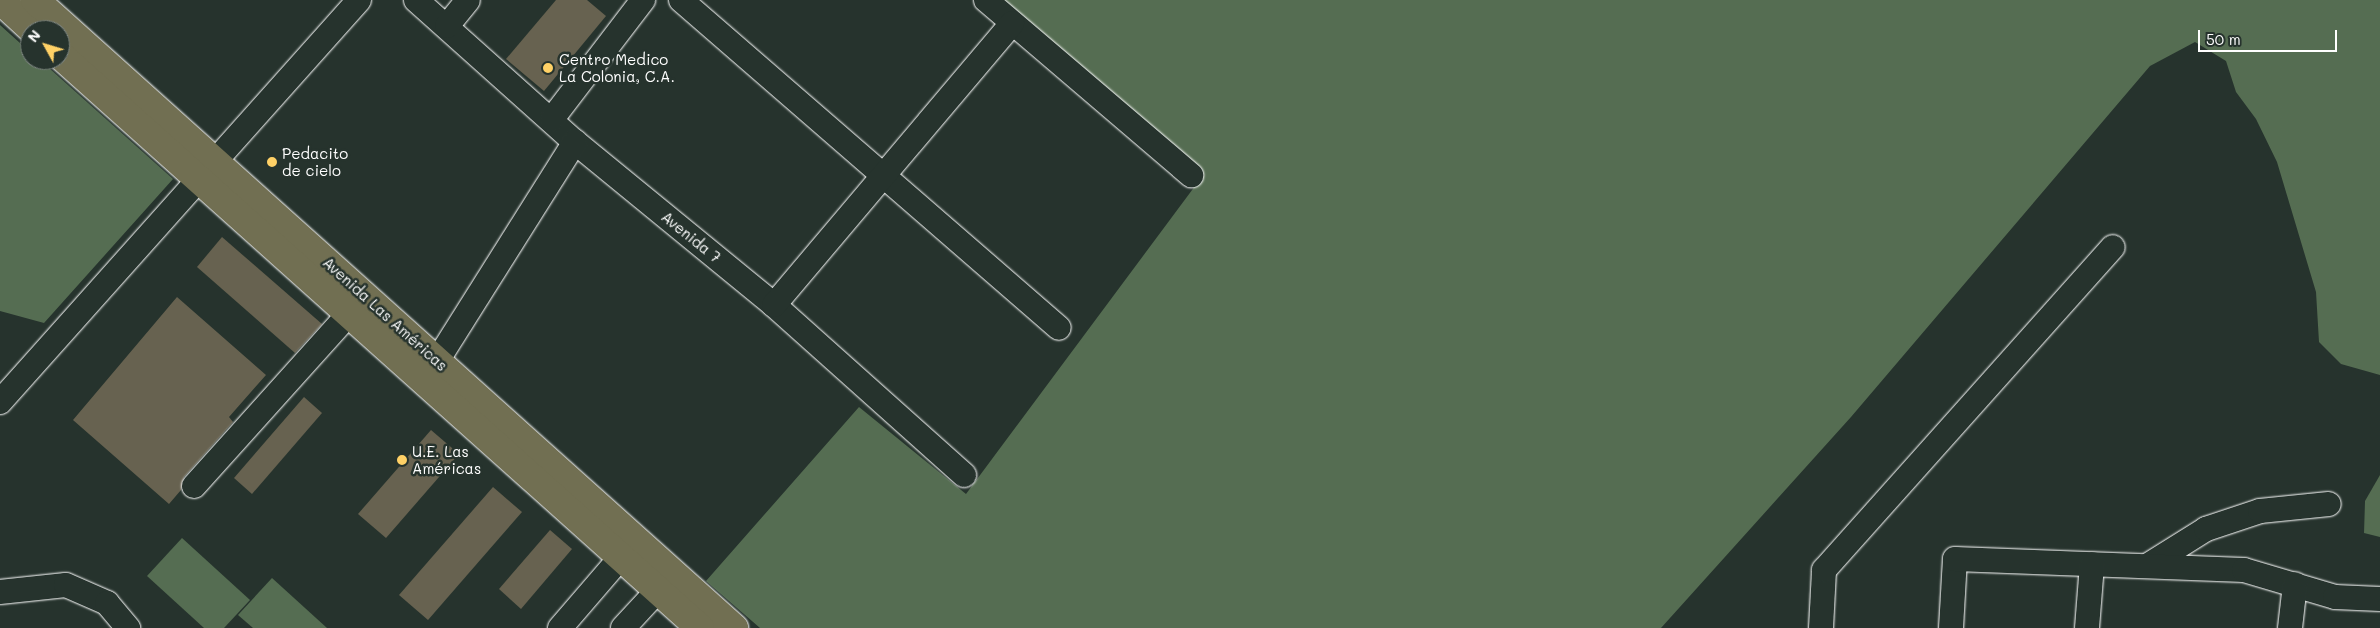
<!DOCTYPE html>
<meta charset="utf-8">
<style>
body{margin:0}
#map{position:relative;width:2380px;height:628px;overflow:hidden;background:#26332d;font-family:Mali,sans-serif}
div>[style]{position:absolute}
.green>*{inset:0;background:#556d52}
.building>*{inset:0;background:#676250}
.roads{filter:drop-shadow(0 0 1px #fff) drop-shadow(0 0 1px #fff)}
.minor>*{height:24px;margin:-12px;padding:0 12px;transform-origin:12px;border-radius:12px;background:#26332d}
.major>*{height:28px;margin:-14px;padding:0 14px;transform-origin:14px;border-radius:14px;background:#716f52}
.dots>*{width:14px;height:14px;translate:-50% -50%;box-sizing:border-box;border:2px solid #26332d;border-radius:50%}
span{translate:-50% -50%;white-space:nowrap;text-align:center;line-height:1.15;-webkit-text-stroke:5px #26332d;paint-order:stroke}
.poi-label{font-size:15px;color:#fff}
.left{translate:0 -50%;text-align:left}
.street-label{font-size:15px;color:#fff}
.north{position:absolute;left:20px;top:20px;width:50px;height:50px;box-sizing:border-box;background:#26332d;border:1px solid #7d8581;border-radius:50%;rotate:309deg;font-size:14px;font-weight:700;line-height:20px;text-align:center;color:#fff}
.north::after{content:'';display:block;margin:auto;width:18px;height:22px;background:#ffd166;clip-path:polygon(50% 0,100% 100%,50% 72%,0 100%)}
.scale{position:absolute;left:2198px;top:30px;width:139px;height:22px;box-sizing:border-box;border:2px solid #fff;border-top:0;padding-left:6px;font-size:15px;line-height:18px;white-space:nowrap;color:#fff;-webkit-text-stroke:4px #26332d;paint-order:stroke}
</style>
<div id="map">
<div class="green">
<i style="clip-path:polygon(999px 0,2380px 0,2380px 375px,2341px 364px,2319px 342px,2316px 292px,2277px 162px,2256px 119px,2236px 92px,2226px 61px,2195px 42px,2150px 66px,1851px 417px,1661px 628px,760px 628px,706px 581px,859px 407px,966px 494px,1201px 178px)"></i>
<i style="clip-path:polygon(0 25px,30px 52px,30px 60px,40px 60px,173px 179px,44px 323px,0 311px)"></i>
<i style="clip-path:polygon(2380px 475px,2380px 537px,2364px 533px,2365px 501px)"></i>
<i style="clip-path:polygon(182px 538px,250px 600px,224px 628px,204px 628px,147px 576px)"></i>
<i style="clip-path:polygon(272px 578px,327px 628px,253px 628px,238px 615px)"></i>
</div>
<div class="building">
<i style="clip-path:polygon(556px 0,587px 0,606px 16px,544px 91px,506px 59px)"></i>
<i style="clip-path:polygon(222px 237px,322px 324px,295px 353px,197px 267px)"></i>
<i style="clip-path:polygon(177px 297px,266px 375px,229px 417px,233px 422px,184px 477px,181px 490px,169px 504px,73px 420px)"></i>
<i style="clip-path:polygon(304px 397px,322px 413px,252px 494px,234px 478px)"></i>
<i style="clip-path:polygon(431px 430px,459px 454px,386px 538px,358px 514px)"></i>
<i style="clip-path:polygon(493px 487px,522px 512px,428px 620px,399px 595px)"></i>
<i style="clip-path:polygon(550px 530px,572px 549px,521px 609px,499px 589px)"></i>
</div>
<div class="roads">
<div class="minor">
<i style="left:416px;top:0;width:213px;rotate:41.8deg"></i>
<i style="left:575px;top:142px;width:257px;rotate:39.3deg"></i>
<i style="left:774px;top:305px;width:255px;rotate:41.8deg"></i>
<i style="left:681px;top:0;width:500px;rotate:40.95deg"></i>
<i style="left:986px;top:0;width:270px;rotate:40.5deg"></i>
<i style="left:447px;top:26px;width:33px;rotate:-51deg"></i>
<i style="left:552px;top:119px;width:150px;rotate:-52.6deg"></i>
<i style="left:774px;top:305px;width:369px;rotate:-49.8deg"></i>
<i style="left:437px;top:361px;width:259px;rotate:-57.8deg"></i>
<i style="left:0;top:402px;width:539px;rotate:-48.23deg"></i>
<i style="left:194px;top:486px;width:230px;rotate:-48deg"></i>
<i style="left:2147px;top:566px;width:70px;rotate:-32.1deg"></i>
<i style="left:2206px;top:529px;width:57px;rotate:-18.4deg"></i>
<i style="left:2260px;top:511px;width:69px;rotate:-5.8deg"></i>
<i style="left:0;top:592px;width:66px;rotate:-6.1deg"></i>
<i style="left:66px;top:585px;width:45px;rotate:23.7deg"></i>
<i style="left:107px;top:603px;width:33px;rotate:50deg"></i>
<i style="left:560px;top:628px;width:94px;rotate:-49.3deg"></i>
<i style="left:623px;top:628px;width:71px;rotate:-47.3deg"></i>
<i style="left:1821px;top:628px;width:58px;rotate:-87deg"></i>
<i style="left:1824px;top:570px;width:433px;rotate:-48.2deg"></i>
<i style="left:1951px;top:628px;width:69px;rotate:-86.7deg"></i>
<i style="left:1955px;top:559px;width:289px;rotate:2.2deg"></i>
<i style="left:2244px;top:570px;width:95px;rotate:16.5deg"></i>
<i style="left:2335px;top:597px;width:45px;rotate:2.5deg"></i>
<i style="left:2087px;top:628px;width:64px;rotate:-85.5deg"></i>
<i style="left:2290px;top:628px;width:44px;rotate:-83.5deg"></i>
</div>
<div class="major">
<i style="left:0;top:0;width:45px;rotate:42.3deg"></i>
<i style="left:35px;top:0;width:940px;rotate:41.94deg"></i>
<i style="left:60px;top:55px;width:859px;rotate:41.84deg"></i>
</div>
</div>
<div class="dots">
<i style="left:548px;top:68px;background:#ffd166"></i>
<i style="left:272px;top:162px;background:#ffd166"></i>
<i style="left:402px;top:460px;background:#ffd166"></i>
</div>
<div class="poi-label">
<span class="left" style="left:559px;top:68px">Centro Medico<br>La Colonia, C.A.</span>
<span class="left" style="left:282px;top:162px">Pedacito<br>de cielo</span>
<span class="left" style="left:412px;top:460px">U.E. Las<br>Américas</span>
</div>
<div class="street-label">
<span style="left:691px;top:237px;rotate:39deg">Avenida 7</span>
<span style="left:385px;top:314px;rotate:42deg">Avenida Las Américas</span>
</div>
<div class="north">N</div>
<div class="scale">50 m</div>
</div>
